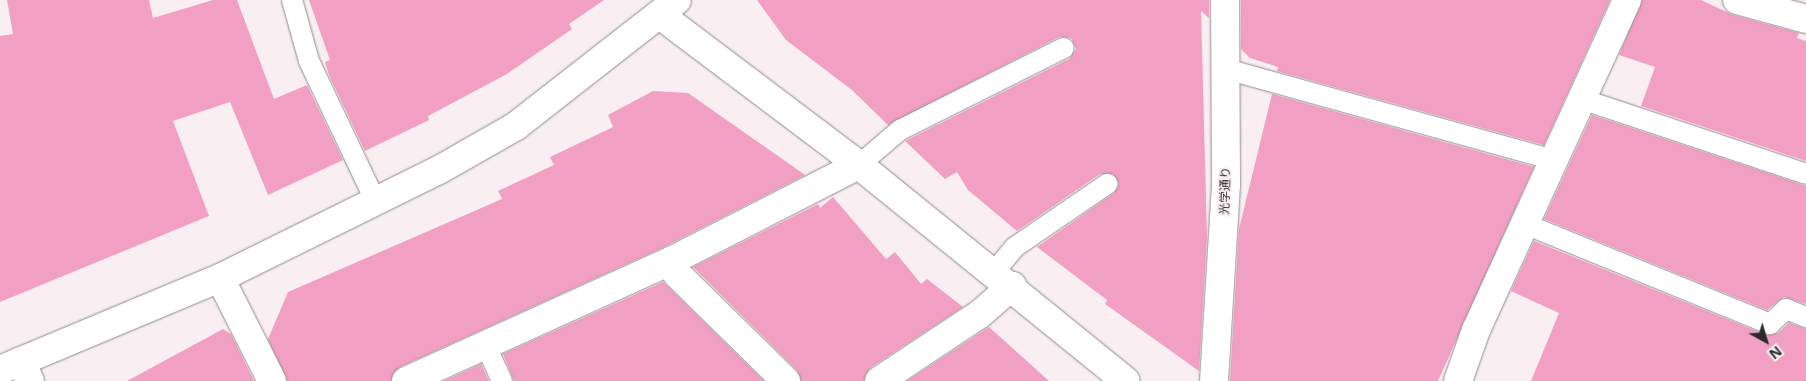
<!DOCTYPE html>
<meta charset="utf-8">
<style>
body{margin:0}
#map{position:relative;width:1806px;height:381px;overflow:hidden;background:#f9eff3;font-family:"Open Sans","Noto Sans JP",sans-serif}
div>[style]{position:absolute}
.building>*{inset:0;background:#f29fc4}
.roads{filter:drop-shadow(0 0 1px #928a8d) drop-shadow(0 0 1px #928a8d)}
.service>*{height:20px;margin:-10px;padding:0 10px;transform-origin:10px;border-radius:10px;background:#fff}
.minor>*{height:28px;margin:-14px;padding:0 14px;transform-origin:14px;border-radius:14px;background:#fff}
.tertiary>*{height:28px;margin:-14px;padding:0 14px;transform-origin:14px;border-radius:14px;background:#fff}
span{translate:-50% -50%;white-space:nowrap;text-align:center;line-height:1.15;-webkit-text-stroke:4px #f9eff3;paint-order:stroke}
.street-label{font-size:12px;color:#2c292a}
.north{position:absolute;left:1741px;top:316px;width:50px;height:50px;-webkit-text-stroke:4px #f9eff3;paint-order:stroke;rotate:141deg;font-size:14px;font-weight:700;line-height:20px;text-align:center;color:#2c292a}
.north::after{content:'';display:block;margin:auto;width:18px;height:22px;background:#2c292a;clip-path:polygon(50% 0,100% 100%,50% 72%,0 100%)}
</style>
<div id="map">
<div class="building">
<i style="clip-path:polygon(7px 0,149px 0,153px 18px,213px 0,237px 0,274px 99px,307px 85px,343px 160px,268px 195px,230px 102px,173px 121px,209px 216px,0 302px,0 36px,13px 34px)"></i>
<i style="clip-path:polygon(309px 0,604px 0,569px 24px,572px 29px,507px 74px,428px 116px,429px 120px,365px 151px,329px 75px,325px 62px,330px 60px)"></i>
<i style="clip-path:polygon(757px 0,1209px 0,1209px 18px,1201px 11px,1207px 236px,1199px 371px,1105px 304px,1107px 300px,1037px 247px,1114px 193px,1119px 184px,1113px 174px,1100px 174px,1017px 231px,968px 190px,957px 172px,945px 179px,905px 141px,1069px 59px,1076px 49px,1071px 38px,1059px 37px,888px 125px,852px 90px,786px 40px)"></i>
<i style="clip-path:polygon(1241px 0,1610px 0,1544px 145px,1277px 71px,1278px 67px,1250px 58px,1241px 49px)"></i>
<i style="clip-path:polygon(1642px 0,1701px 0,1733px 15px,1799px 33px,1797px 38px,1806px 41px,1806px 161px,1641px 106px,1655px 67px,1619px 55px)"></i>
<i style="clip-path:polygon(653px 91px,688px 93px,805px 175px,664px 247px,400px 367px,391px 381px,287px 381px,268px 339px,288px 292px,502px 199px,498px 191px,554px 165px,550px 157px,613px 127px,608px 115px)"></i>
<i style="clip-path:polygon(1272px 94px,1534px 167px,1438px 381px,1230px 381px,1239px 229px)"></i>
<i style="clip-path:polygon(1592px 115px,1806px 186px,1806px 304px,1784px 297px,1767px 310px,1544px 219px)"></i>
<i style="clip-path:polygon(833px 197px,886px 259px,895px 252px,921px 284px,927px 279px,963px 307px,870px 368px,864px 381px,801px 381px,797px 370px,693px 267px,818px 204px,820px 208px)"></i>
<i style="clip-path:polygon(1534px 241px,1766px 335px,1778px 333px,1789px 323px,1806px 329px,1806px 381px,1531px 381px,1559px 313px,1511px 291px)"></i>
<i style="clip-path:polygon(663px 282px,764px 381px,514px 381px,503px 354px)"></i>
<i style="clip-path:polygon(989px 327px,1049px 381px,907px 381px)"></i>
<i style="clip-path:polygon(223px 329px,231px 334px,254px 381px,127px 381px)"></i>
<i style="clip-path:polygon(481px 364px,489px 381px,444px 381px)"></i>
</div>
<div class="roads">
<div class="service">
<i style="left:292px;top:0;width:63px;rotate:74.4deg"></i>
<i style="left:309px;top:61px;width:156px;rotate:64.6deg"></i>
<i style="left:1226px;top:69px;width:340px;rotate:15.5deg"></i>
<i style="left:1581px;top:99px;width:237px;rotate:18.4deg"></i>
<i style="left:859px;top:165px;width:54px;rotate:-40.5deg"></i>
<i style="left:900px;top:130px;width:183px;rotate:-26.6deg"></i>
<i style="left:1525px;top:224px;width:265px;rotate:22.2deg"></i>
<i style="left:1770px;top:324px;width:22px;rotate:-43deg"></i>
<i style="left:1786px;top:309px;width:22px;rotate:22deg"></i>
<i style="left:994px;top:272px;width:33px;rotate:-50deg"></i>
<i style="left:1015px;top:247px;width:112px;rotate:-34.4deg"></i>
<i style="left:485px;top:344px;width:41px;rotate:65.3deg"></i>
</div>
<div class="minor">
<i style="left:1737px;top:0;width:72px;rotate:15.4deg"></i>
<i style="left:671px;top:261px;width:14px;rotate:65deg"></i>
<i style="left:677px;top:274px;width:153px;rotate:44.5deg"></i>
<i style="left:220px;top:278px;width:115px;rotate:63.2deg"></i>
<i style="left:21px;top:361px;width:22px;rotate:66deg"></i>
<i style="left:406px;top:381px;width:291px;rotate:-24.4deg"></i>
<i style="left:671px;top:261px;width:211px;rotate:-27.1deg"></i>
<i style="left:879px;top:381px;width:121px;rotate:-33.6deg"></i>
<i style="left:980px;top:314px;width:43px;rotate:-41.2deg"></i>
<i style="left:1214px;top:381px;width:197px;rotate:-86.5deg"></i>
<i style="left:1226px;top:184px;width:184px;rotate:-90.3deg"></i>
<i style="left:1458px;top:381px;width:54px;rotate:-70.6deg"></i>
<i style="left:1476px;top:330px;width:363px;rotate:-65.4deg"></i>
</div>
<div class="tertiary">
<i style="left:660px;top:15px;width:249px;rotate:37deg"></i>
<i style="left:859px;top:165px;width:343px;rotate:39deg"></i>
<i style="left:0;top:370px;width:238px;rotate:-22.7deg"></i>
<i style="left:220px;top:278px;width:244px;rotate:-26.3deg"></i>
<i style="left:439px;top:170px;width:89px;rotate:-29.7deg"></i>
<i style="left:516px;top:126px;width:204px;rotate:-38deg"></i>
</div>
</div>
<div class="street-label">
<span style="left:1225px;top:191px;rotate:-88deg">光学通り</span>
</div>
<div class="north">N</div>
</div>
